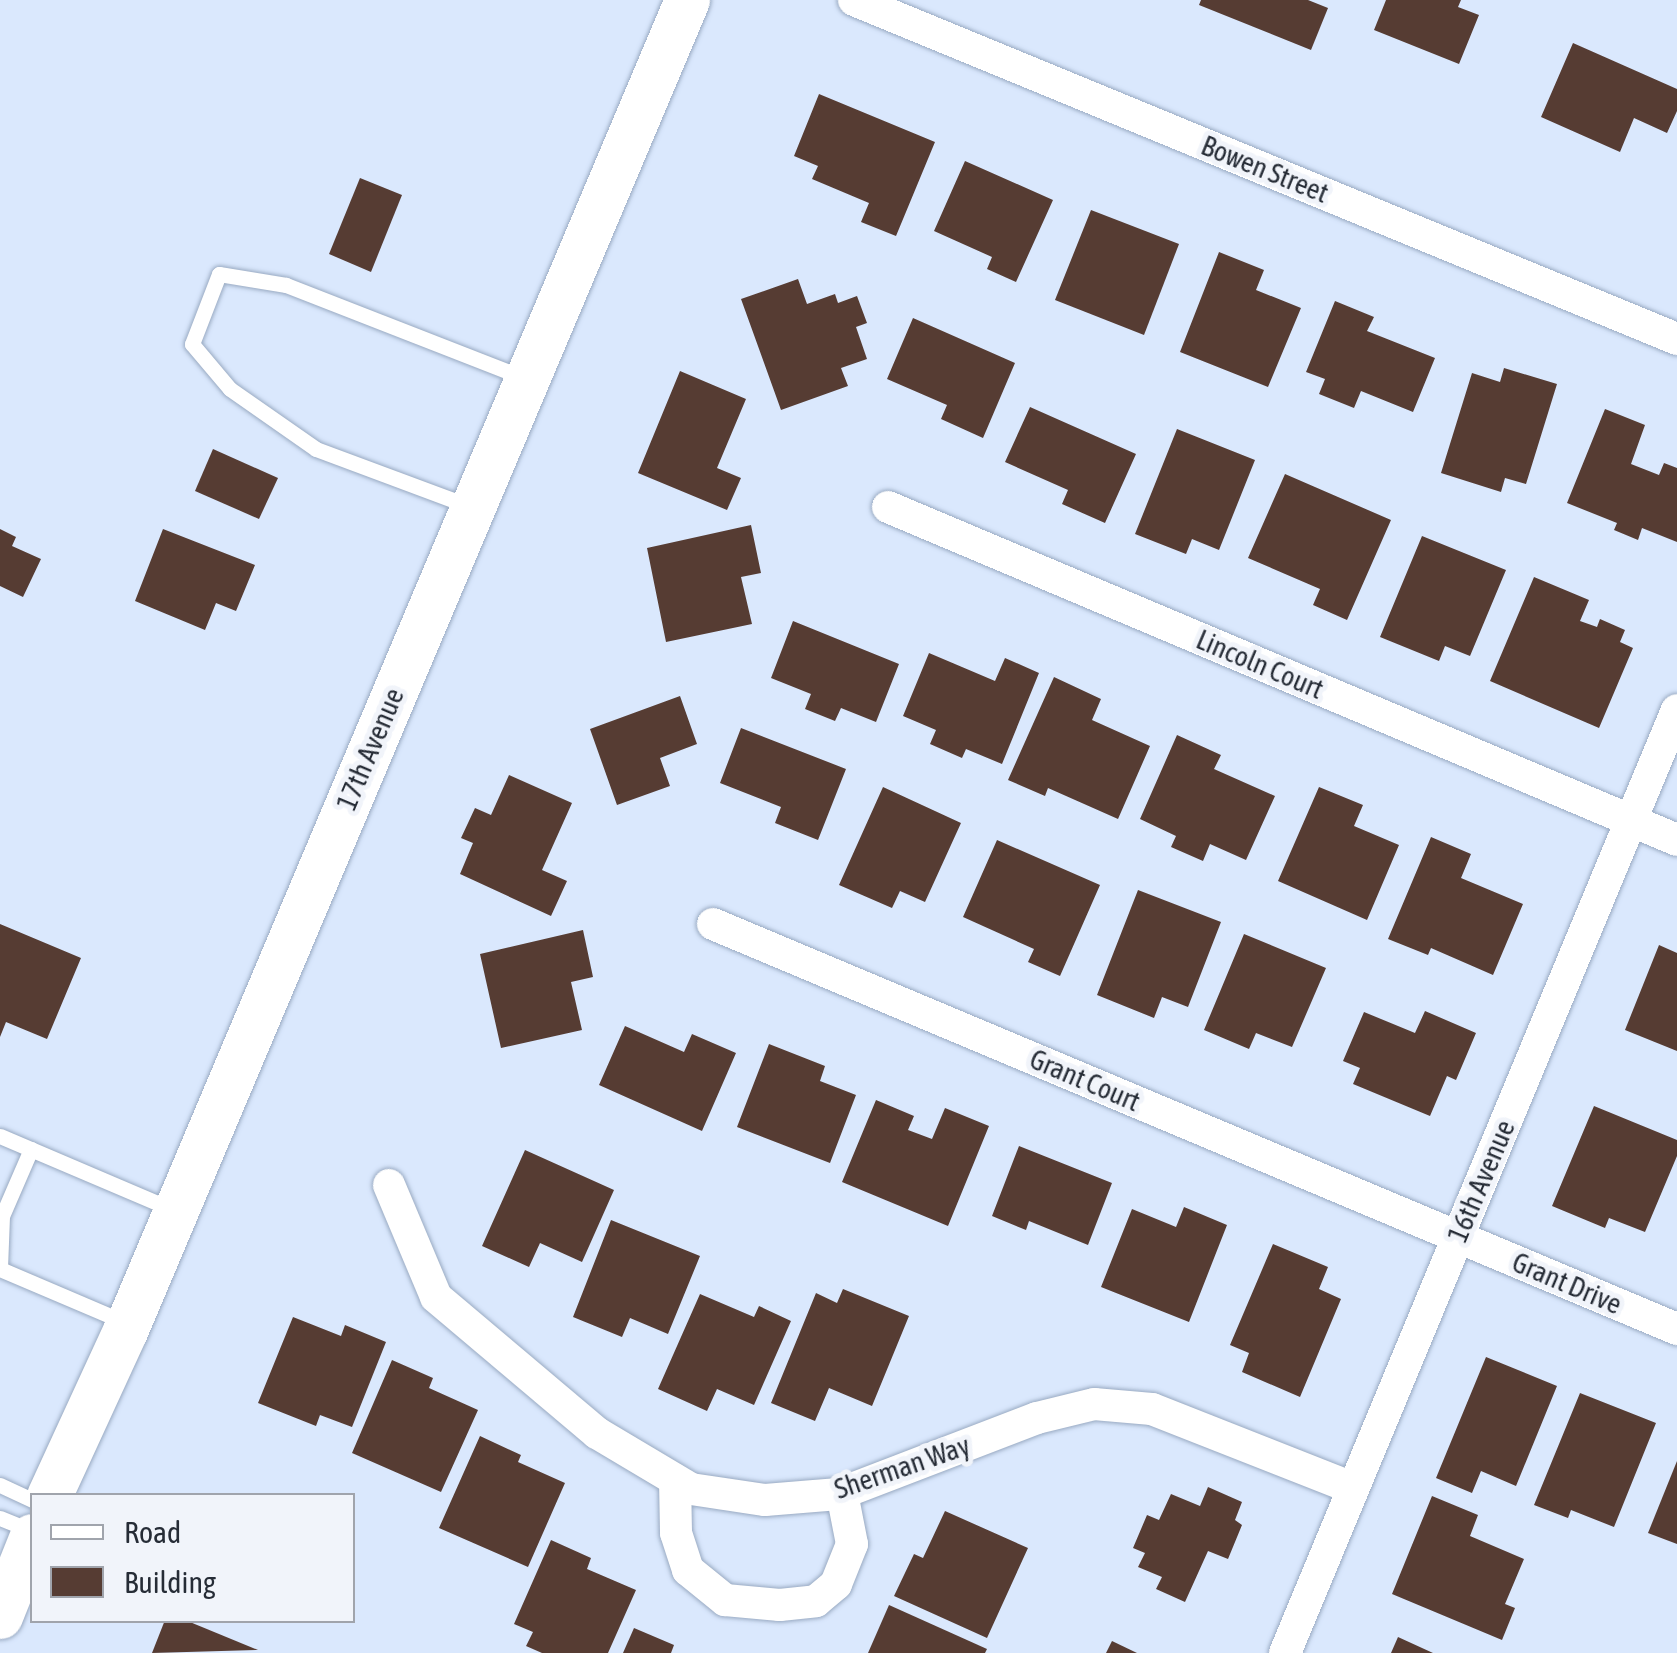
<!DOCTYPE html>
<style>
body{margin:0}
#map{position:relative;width:1677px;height:1653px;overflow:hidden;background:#dae8fd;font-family:"Asap Condensed",sans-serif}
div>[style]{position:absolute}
.building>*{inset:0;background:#563c33}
.roads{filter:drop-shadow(0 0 2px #99aac2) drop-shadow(0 0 2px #99aac2)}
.lane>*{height:15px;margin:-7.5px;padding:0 7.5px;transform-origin:7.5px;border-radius:7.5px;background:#fff}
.street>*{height:32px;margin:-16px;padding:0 16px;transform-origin:16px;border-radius:16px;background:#fff}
.secondary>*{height:45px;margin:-22.5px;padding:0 22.5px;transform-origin:22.5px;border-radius:22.5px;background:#fff}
span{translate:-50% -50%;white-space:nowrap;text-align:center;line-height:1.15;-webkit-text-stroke:10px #f1f4fa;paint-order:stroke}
.street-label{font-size:28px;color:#262c36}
.legend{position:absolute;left:30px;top:1493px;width:325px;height:130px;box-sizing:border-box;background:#f1f4fa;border:2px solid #a0a4ac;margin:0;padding:12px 18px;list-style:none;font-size:30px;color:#262c36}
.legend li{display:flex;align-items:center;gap:20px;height:50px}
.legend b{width:50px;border:2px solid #a0a4ac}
</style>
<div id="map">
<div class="building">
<i style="clip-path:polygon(1201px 0,1308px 0,1328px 8px,1311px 50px,1199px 5px)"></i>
<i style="clip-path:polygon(1386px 0,1461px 0,1458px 7px,1479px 15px,1459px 64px,1374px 30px)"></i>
<i style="clip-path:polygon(1573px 43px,1677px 89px,1677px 111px,1667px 133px,1634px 118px,1620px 152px,1541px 117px)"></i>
<i style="clip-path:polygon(819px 94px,935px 142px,896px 236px,861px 222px,869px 203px,812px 179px,818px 166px,794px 156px)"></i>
<i style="clip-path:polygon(965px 161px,1053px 200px,1016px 282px,987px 269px,992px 257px,934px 231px)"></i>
<i style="clip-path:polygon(360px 178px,402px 195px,371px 272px,329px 254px)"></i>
<i style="clip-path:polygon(1091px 210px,1179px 244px,1144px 335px,1055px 300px)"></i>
<i style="clip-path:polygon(1219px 252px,1264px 270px,1256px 290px,1301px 308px,1268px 387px,1180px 352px)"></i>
<i style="clip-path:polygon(798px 279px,807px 304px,835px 294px,838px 303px,857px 296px,867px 323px,856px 327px,867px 359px,841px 368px,848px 386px,781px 410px,741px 299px)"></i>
<i style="clip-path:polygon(1335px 301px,1374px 317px,1367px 331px,1435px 358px,1413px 412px,1361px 391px,1354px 408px,1319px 394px,1325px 379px,1306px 372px)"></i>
<i style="clip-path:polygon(913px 318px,1015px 363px,983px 438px,941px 419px,947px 405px,887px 379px)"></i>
<i style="clip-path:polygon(1504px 368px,1557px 384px,1526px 484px,1505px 478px,1501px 492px,1441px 473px,1472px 373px,1500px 382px)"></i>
<i style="clip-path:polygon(680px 371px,746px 399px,717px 468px,741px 478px,727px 510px,638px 473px)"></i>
<i style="clip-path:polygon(1030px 407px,1136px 454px,1105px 523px,1062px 504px,1068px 490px,1005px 462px)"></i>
<i style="clip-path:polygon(1605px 409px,1645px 425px,1631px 464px,1659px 475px,1664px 463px,1677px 468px,1677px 542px,1642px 528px,1638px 540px,1614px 530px,1617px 523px,1567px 503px)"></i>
<i style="clip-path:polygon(1177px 429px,1255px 460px,1219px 550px,1192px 539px,1186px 554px,1135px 534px)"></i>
<i style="clip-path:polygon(213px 449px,278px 478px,259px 519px,195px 491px)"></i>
<i style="clip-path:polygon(1285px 474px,1391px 520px,1347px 620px,1313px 605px,1320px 589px,1248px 558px)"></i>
<i style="clip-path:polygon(751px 525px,761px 573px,741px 577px,752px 624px,666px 642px,647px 548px)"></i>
<i style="clip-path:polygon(0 529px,16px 537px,12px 546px,41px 559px,23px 597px,0 586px)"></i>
<i style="clip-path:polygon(163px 529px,255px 565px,236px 611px,216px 603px,205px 630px,135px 601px)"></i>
<i style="clip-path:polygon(1422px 536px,1506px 570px,1470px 656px,1445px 646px,1439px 661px,1380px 637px)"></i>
<i style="clip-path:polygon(1534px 577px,1589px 600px,1580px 621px,1597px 627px,1600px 619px,1625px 630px,1620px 642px,1633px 648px,1599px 728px,1490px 681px)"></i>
<i style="clip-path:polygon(793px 621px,899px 664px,876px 722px,841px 708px,835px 721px,805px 709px,811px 694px,771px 678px)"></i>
<i style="clip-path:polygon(929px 653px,995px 681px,1005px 658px,1039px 673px,1002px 764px,966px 749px,962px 758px,930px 744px,936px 730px,903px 716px)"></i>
<i style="clip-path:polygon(1054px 677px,1101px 699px,1092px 720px,1150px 746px,1118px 819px,1048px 788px,1045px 796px,1008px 780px)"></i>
<i style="clip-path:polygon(680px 696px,697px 744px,660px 758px,670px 786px,617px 805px,590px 729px)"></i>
<i style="clip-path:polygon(741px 728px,846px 769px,818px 840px,775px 823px,781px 807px,720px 783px)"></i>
<i style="clip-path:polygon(1177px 735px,1221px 755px,1214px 769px,1275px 796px,1246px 860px,1210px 844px,1203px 861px,1171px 847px,1176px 836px,1140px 819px)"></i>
<i style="clip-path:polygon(509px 775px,572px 803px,542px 870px,567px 881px,551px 916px,460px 874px,473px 843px,461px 838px,475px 808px,491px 815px)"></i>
<i style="clip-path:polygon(883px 787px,961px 823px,925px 902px,900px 891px,892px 908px,839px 885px)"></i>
<i style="clip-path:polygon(1319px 787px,1363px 805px,1354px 826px,1399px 845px,1367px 920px,1278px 881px)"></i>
<i style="clip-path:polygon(1431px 837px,1471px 854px,1461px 878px,1523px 904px,1493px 975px,1431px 948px,1428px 955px,1388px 939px)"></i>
<i style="clip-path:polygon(997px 840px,1100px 885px,1060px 976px,1028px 962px,1034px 949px,963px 917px)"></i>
<i style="clip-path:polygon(1138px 890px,1221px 922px,1188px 1007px,1162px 997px,1154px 1018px,1097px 995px)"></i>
<i style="clip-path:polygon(0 924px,81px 958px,47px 1039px,6px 1022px,0 1037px)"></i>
<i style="clip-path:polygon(583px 930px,593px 977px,571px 982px,582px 1030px,501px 1048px,480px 954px)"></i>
<i style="clip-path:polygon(1244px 934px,1326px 968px,1292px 1047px,1256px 1033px,1249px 1049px,1204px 1030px)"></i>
<i style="clip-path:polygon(1659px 945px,1677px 953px,1677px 1051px,1625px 1030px)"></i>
<i style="clip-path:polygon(1425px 1011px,1476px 1033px,1456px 1080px,1447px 1076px,1430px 1116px,1353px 1084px,1360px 1068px,1343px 1061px,1364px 1012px,1415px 1033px)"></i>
<i style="clip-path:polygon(625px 1026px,684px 1052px,692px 1034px,736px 1053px,702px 1131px,599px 1085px)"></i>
<i style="clip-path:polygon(769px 1044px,825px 1066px,820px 1081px,856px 1095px,830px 1163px,737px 1127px)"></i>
<i style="clip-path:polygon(876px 1100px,914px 1116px,908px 1130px,932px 1139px,945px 1108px,989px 1126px,948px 1226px,842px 1182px)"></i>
<i style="clip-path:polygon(1594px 1106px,1677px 1140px,1677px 1156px,1645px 1232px,1609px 1218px,1605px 1228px,1552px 1206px)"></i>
<i style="clip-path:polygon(1019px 1146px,1112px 1183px,1088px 1245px,1029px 1221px,1026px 1230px,992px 1216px)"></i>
<i style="clip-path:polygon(525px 1150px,614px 1190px,582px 1262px,540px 1243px,529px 1267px,482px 1246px)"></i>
<i style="clip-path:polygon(1184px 1207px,1227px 1225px,1189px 1322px,1101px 1287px,1132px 1209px,1176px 1227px)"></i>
<i style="clip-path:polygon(611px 1220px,700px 1256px,668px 1334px,630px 1318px,622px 1337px,573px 1317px)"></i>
<i style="clip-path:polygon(1273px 1244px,1328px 1267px,1319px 1289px,1341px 1299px,1300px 1397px,1242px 1372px,1249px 1353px,1230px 1345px)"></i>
<i style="clip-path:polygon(843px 1289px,909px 1316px,872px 1406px,829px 1388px,815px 1421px,771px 1403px,816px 1293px,837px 1303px)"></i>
<i style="clip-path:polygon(700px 1294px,754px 1317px,759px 1306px,791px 1321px,754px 1405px,717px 1389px,707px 1411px,658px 1389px)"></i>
<i style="clip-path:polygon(293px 1317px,341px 1336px,345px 1325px,386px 1342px,352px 1427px,320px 1415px,316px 1426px,258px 1403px)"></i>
<i style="clip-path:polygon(1486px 1357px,1557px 1386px,1516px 1486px,1481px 1471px,1472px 1493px,1436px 1478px)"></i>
<i style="clip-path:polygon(392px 1360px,433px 1378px,429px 1388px,478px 1410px,441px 1492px,352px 1453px)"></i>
<i style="clip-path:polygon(1580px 1393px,1656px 1423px,1614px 1527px,1571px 1510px,1568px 1518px,1534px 1505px)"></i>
<i style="clip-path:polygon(480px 1436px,521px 1455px,518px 1462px,565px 1483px,528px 1567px,439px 1528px)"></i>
<i style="clip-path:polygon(1677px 1461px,1677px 1544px,1648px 1533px)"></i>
<i style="clip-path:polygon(1208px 1487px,1242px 1502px,1235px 1520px,1242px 1525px,1228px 1559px,1208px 1551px,1185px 1602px,1156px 1589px,1162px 1577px,1138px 1567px,1145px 1553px,1133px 1548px,1147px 1515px,1159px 1520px,1171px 1494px,1200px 1506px)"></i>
<i style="clip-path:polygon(1432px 1496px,1478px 1515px,1470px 1536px,1524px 1559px,1505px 1604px,1515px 1608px,1502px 1640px,1392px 1594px)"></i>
<i style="clip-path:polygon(945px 1511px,1028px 1548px,987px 1638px,894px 1596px,914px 1554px,923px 1558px)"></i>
<i style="clip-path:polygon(551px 1540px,591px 1558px,587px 1569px,636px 1590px,608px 1653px,542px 1653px,526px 1646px,533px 1632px,514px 1624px)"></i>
<i style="clip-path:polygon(889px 1605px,987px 1649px,985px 1653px,868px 1653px)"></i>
<i style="clip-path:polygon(165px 1620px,185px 1620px,258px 1650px,152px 1653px)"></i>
<i style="clip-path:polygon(634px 1628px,674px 1645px,671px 1653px,623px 1653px)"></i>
<i style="clip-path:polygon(1398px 1637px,1433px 1653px,1391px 1653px)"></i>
<i style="clip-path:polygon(1112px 1641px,1137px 1653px,1106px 1653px)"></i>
</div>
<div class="roads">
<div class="lane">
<i style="left:469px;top:506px;width:163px;rotate:-159.6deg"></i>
<i style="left:316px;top:449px;width:105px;rotate:-145.1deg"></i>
<i style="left:230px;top:389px;width:59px;rotate:-130.2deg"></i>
<i style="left:192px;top:344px;width:75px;rotate:-68.9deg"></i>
<i style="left:219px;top:274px;width:68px;rotate:9.3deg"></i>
<i style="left:286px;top:285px;width:256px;rotate:21.3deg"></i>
<i style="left:0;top:1136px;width:186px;rotate:23.1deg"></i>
<i style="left:31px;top:1149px;width:73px;rotate:113.4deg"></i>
<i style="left:2px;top:1216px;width:53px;rotate:92.2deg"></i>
<i style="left:0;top:1269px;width:135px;rotate:23.1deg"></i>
<i style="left:0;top:1485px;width:35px;rotate:25deg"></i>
<i style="left:0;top:1518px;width:35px;rotate:22deg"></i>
</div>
<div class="street">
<i style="left:854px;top:0;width:890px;rotate:22.39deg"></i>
<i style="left:888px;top:507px;width:856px;rotate:22.88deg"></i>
<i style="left:713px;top:924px;width:1046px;rotate:22.79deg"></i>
<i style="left:389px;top:1185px;width:121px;rotate:67.2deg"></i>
<i style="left:436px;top:1297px;width:211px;rotate:40.2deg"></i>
<i style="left:597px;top:1433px;width:109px;rotate:30.8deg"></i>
<i style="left:691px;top:1489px;width:75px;rotate:8.5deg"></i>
<i style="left:765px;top:1500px;width:74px;rotate:-4.6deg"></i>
<i style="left:839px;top:1494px;width:212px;rotate:-21deg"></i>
<i style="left:1037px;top:1418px;width:59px;rotate:-13.8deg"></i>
<i style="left:1094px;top:1404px;width:58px;rotate:4.9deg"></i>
<i style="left:1152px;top:1409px;width:216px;rotate:21.5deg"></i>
<i style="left:675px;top:1480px;width:53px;rotate:88.9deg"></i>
<i style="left:676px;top:1533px;width:39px;rotate:72deg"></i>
<i style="left:688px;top:1570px;width:48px;rotate:39deg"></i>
<i style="left:725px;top:1600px;width:55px;rotate:5.2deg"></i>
<i style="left:780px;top:1605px;width:36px;rotate:-6deg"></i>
<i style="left:816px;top:1601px;width:26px;rotate:-40deg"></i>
<i style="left:836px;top:1584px;width:43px;rotate:-68.2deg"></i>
<i style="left:852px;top:1544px;width:52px;rotate:-101.1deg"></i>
<i style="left:1285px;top:1653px;width:1021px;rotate:-67.43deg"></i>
</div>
<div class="secondary">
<i style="left:49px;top:1496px;width:182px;rotate:-65.3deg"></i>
<i style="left:125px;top:1331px;width:1445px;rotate:-67.11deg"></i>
<i style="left:0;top:1616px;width:86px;rotate:-68.2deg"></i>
</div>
</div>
<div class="street-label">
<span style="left:1265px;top:169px;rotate:22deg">Bowen Street</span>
<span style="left:1260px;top:664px;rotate:23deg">Lincoln Court</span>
<span style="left:370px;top:749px;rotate:-67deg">17th Avenue</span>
<span style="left:1085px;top:1080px;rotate:23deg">Grant Court</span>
<span style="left:1481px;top:1181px;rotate:-67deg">16th Avenue</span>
<span style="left:1567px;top:1283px;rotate:23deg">Grant Drive</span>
<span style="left:902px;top:1467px;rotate:-19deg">Sherman Way</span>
</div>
<ul class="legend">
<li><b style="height:12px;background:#fff"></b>Road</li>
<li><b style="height:28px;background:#563c33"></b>Building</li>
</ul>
</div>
